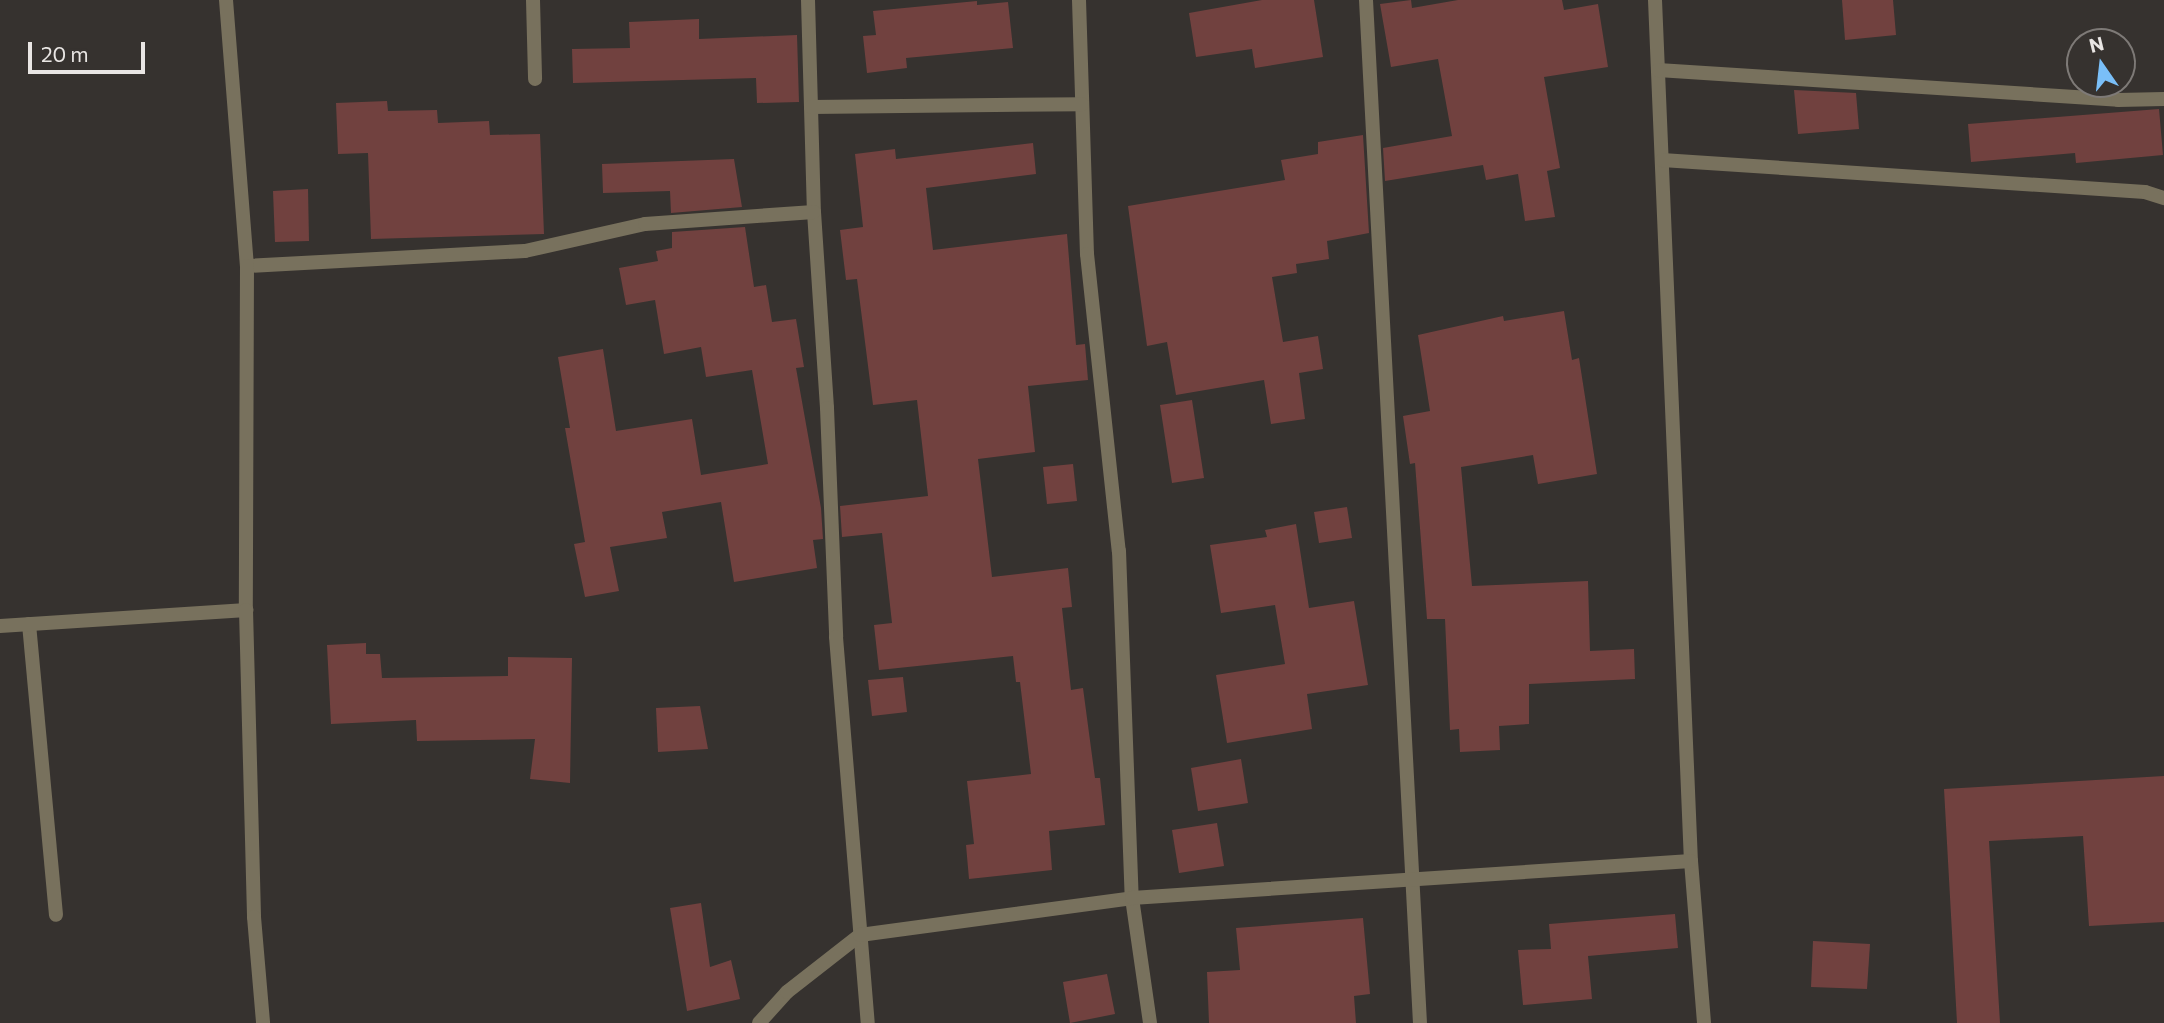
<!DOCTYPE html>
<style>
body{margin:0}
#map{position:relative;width:2164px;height:1023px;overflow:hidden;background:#36322f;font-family:Commissioner,sans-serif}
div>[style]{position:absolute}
.building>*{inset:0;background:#71413f}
.service>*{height:14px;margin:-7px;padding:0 7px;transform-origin:7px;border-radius:7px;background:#78715d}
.minor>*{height:14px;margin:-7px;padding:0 7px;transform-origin:7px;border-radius:7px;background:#78715d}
.tertiary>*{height:14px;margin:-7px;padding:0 7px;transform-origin:7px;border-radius:7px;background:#78715d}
span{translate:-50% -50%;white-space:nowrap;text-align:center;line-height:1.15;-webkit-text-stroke:5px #36322f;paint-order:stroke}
.north{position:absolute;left:2066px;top:28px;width:70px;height:70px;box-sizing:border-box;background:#36322f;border:2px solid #7e7a77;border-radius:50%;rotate:346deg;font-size:19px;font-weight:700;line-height:28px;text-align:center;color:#e9e6e4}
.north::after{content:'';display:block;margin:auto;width:24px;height:32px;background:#7abff8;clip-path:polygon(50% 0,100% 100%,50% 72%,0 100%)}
.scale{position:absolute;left:28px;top:42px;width:117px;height:32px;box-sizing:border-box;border:4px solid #e9e6e4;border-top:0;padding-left:9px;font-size:21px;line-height:24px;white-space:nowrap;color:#e9e6e4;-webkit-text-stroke:5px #36322f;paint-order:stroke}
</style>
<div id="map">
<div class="building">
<i style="clip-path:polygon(1262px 0,1314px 0,1323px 57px,1255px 68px,1252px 49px,1196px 57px,1189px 13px)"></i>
<i style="clip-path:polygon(1411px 0,1412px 8px,1458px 0,1562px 0,1564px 10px,1598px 4px,1608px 67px,1544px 77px,1560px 168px,1547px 171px,1555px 217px,1525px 221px,1518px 174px,1486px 180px,1483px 165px,1385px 181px,1383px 148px,1452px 136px,1438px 59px,1391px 67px,1380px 4px)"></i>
<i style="clip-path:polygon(1842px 0,1893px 0,1896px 35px,1845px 40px)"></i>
<i style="clip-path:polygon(977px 1px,977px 5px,1008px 2px,1013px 48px,906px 58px,907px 68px,867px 73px,863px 36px,876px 35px,873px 11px)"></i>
<i style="clip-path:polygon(699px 19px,699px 39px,797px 35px,799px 102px,757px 103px,756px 78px,573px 83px,572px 49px,630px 48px,629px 22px)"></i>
<i style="clip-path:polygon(1794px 90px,1856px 93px,1859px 129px,1798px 134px)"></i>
<i style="clip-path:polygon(387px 101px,388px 111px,437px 110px,438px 123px,489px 121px,490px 135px,540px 134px,544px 234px,371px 239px,368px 153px,338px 154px,336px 103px)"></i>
<i style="clip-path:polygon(2159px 109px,2163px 155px,2076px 163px,2075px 153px,1971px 162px,1968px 124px)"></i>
<i style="clip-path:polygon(1363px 135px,1369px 233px,1327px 241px,1329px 259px,1296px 264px,1297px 273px,1272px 277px,1283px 342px,1318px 336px,1323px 369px,1299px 373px,1305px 419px,1271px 424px,1264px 380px,1176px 395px,1167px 342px,1147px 346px,1128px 206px,1285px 180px,1281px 160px,1318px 154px,1318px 142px)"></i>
<i style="clip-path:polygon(1033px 143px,1036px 174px,926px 188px,933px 250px,1067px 234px,1076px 345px,1085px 344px,1088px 380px,1028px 386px,1035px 452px,978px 459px,992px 577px,1068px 568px,1072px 607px,1062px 608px,1071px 690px,1083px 688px,1095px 778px,1100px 778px,1105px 825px,1049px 831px,1052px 870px,969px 879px,966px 845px,974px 844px,967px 781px,1031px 774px,1020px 682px,1016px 682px,1013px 656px,879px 670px,874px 625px,892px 623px,882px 533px,842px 537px,840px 506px,928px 496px,917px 400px,873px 405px,857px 279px,846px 280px,840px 230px,863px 227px,855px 154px,895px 149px,896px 159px)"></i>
<i style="clip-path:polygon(734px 159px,742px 207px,671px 213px,670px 191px,603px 193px,602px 164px)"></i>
<i style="clip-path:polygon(308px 189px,309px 241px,275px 242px,273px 191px)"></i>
<i style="clip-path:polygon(745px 227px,754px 287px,766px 285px,772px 322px,796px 319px,804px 367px,796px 368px,821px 508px,823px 539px,813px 540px,817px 568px,734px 582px,721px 502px,662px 512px,667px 538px,610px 547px,619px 591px,585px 597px,574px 544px,585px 542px,565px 428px,570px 428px,558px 357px,603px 349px,616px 431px,692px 419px,701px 475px,768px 464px,752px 370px,706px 377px,701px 347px,664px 354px,655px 300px,626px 305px,619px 268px,658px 261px,656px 251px,672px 248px,672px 232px)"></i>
<i style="clip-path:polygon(1564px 311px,1572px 360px,1579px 358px,1597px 474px,1538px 484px,1533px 455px,1461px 467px,1472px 586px,1588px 581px,1590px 651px,1634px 649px,1635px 679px,1529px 684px,1529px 724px,1499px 726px,1500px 750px,1460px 752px,1459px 729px,1450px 730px,1445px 619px,1427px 619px,1415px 463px,1410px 464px,1403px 416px,1430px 411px,1418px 335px,1503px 316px,1504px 321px)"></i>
<i style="clip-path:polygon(1192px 400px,1204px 478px,1172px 483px,1160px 405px)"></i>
<i style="clip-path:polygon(1073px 464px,1077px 501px,1047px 504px,1043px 467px)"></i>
<i style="clip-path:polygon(1347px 507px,1352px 538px,1319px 543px,1314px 512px)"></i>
<i style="clip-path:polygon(1296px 524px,1309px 608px,1354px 601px,1368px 685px,1307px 694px,1312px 729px,1227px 743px,1216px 675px,1285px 664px,1275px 605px,1221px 613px,1210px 545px,1267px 537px,1265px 530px)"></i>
<i style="clip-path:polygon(366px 643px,366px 654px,380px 654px,382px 678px,508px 676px,508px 657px,572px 658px,570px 783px,530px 779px,535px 739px,417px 741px,416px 720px,331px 724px,327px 645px)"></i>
<i style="clip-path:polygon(903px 677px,907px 712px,872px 716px,868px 680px)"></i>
<i style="clip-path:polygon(700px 706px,708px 749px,658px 752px,656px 708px)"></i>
<i style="clip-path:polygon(1241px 759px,1248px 803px,1198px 811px,1191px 768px)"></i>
<i style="clip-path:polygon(2164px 776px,2164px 922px,2089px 926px,2083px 836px,1989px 841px,2000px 1023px,1957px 1023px,1944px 789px)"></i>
<i style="clip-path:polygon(1217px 823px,1224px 866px,1179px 873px,1172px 830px)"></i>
<i style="clip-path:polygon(701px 903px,710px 967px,731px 960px,740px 999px,687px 1011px,670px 908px)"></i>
<i style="clip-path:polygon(1675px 914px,1678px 948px,1588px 956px,1592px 999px,1523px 1005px,1518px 950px,1551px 949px,1549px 924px)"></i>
<i style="clip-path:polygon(1363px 918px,1370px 994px,1354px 996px,1356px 1023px,1209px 1023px,1207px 972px,1240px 970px,1236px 928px)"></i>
<i style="clip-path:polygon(1813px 941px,1870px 944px,1867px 989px,1811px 987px)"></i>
<i style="clip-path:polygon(1107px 974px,1115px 1014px,1070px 1023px,1063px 982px)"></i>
</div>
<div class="service">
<i style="left:29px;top:624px;width:292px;rotate:84.7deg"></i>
</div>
<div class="minor">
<i style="left:533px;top:0;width:79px;rotate:88.5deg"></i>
<i style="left:808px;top:0;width:212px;rotate:88.4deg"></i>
<i style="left:814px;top:212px;width:196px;rotate:86.2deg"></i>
<i style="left:827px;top:408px;width:229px;rotate:87.7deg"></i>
<i style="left:836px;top:637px;width:387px;rotate:85.3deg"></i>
<i style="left:1079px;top:0;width:254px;rotate:88.2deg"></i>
<i style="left:1087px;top:254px;width:299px;rotate:83.9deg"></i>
<i style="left:1119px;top:551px;width:347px;rotate:87.9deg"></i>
<i style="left:1132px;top:898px;width:126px;rotate:81.8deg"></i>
<i style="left:1366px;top:0;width:1024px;rotate:86.98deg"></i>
<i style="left:1655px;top:0;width:862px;rotate:87.61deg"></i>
<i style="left:1691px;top:861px;width:163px;rotate:85.4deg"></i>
<i style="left:1658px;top:70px;width:461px;rotate:3.7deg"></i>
<i style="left:2118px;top:100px;width:46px;rotate:-1.2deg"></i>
<i style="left:811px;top:107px;width:271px;rotate:-0.6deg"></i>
<i style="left:1662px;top:160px;width:484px;rotate:3.8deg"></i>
<i style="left:2145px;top:192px;width:20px;rotate:18deg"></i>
<i style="left:247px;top:266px;width:278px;rotate:-3.1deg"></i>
<i style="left:525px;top:251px;width:123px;rotate:-12.7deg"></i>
<i style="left:645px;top:224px;width:169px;rotate:-4.1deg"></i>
<i style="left:0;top:626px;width:247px;rotate:-3.7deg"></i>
<i style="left:759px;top:1023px;width:42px;rotate:-47.9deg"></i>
<i style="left:787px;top:992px;width:93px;rotate:-38deg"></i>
<i style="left:860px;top:935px;width:275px;rotate:-7.7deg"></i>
<i style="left:1132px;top:898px;width:560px;rotate:-3.79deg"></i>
</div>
<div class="tertiary">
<i style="left:226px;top:0;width:267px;rotate:85.5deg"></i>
<i style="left:247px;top:266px;width:344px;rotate:90.2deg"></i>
<i style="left:246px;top:610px;width:307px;rotate:88.5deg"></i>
<i style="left:254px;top:917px;width:106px;rotate:85.1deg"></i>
</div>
<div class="north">N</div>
<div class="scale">20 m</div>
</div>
